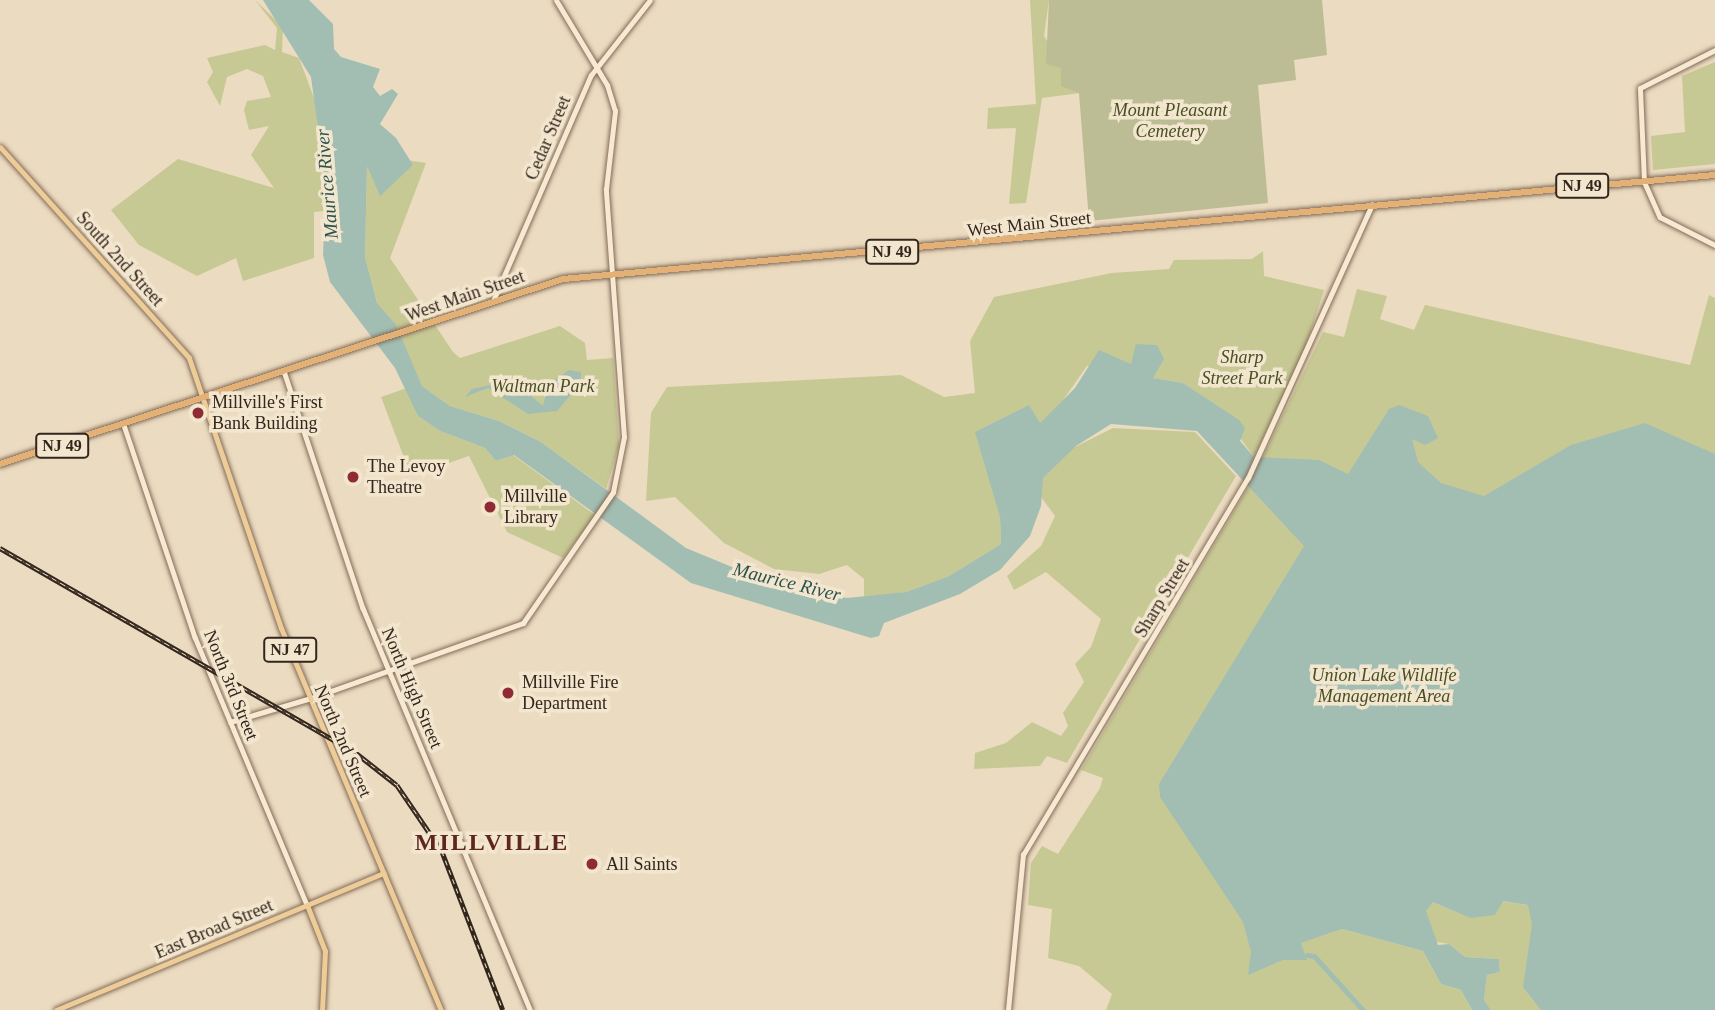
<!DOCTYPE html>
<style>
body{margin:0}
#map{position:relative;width:1715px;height:1010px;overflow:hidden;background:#ebdbc0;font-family:"Times New Roman",serif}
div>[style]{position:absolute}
.green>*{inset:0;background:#c7c994}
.cemetery>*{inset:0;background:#bcbd94}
.water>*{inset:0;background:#a2beb3}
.canal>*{height:5px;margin:-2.5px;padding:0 2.5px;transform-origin:2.5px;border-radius:2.5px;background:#a2beb3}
.roads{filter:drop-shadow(0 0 2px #836c59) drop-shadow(0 0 2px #836c59)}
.tertiary>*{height:4.5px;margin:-2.25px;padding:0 2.25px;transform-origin:2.25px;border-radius:2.25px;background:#f7e9d2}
.secondary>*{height:5px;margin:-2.5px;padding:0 2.5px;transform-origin:2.5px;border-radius:2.5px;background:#f7e9d2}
.primary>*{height:5px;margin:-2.5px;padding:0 2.5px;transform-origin:2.5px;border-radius:2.5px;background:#eecc98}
.trunk>*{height:6px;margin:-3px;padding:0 3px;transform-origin:3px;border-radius:3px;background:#e3b076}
.rail>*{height:4.5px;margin-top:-2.25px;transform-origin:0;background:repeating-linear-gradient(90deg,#f3e6cf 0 5px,#33261c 0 10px);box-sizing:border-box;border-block:2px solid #33261c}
.dots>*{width:19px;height:19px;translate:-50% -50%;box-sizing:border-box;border:4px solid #f3e6cf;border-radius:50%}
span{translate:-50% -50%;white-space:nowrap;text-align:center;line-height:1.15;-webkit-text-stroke:7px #f3e6cf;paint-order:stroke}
.shield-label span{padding:2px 5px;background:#f3e6cf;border:2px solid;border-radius:5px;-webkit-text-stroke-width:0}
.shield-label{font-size:16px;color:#33261c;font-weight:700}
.park-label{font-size:18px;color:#484f24;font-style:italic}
.street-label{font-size:18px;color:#33261c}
.poi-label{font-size:18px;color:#33261c}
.left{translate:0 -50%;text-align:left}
.water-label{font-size:19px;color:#2c534d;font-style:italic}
.district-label{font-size:24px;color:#5e261e;font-weight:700;letter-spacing:2px}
</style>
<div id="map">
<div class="green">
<i style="clip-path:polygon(255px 0,283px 27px,282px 52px,299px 58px,323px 122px,324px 211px,314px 212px,314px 258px,243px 281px,236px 258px,197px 276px,139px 245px,111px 210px,178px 159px,274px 188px,251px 155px,269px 126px,249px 130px,244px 110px,247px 101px,271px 97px,263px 76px,247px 69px,227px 77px,220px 106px,207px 82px,213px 72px,207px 58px,265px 45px,275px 50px,277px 28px)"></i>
<i style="clip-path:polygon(1030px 0,1049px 0,1044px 36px,1080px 93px,1042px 98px,1026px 203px,1009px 204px,1016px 128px,987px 129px,988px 108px,1036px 104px)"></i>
<i style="clip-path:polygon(1715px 62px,1715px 164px,1653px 170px,1651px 136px,1685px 132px,1682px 76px)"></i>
<i style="clip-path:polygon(386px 157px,426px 163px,390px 258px,453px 352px,460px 358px,560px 326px,585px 343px,587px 360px,613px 358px,619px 445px,606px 489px,541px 442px,499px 421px,450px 406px,422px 386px,377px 303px,365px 257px,367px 164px)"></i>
<i style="clip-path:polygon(1263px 251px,1264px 276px,1324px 290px,1305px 349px,1254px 457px,1217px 406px,1183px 383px,1152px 378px,1131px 364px,1087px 366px,1054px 413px,1040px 424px,1000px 517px,1001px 544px,949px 576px,906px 592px,864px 598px,864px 579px,847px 565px,819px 574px,774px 569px,724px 543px,675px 497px,646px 501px,651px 413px,667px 387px,901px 375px,944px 397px,975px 393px,970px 341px,994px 297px,1112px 273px,1169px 269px,1174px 260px,1252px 259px)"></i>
<i style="clip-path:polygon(evenodd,1357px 289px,1387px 296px,1380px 319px,1414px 330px,1425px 305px,1690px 365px,1709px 295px,1715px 298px,1715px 1010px,1491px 1010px,1484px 1000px,1487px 975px,1500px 972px,1499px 959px,1465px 957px,1449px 944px,1344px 927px,1303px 942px,1342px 929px,1423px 951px,1441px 984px,1461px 990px,1472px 1010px,1106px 1010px,1112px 994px,1079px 966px,1048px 958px,1052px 909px,1028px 905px,1031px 863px,1042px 846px,1058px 854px,1100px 788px,1103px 778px,1081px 770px,1249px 486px,1323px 332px,1344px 337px,1357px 289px,1519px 888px,1527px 905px,1502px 901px,1470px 918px,1433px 902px,1519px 888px)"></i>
<i style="clip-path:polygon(407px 388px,418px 416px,440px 431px,485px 448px,496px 461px,513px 455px,595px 515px,563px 558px,507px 532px,469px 456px,411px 476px,381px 397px)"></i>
<i style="clip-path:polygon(1113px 428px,1195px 432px,1236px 476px,1067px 763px,1047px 756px,1040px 766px,974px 769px,975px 753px,1006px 743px,1032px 722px,1061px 736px,1068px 726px,1063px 713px,1084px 682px,1075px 664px,1091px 647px,1101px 619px,1046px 572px,1014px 590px,1007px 576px,1041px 546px,1055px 516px,1036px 490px,1051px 459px)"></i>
</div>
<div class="cemetery">
<i style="clip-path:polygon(1049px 0,1322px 0,1327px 55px,1294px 60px,1296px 80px,1258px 85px,1268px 203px,1089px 221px,1079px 93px,1061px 86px,1061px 68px,1046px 64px)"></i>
</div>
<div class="water">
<i style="clip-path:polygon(263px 0,309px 0,333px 24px,334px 49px,341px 57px,380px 69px,373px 87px,380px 96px,392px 89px,398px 94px,380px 124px,396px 138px,413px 165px,380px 196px,367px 166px,365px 257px,377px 303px,396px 325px,422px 386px,450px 406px,499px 421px,541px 442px,686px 548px,773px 584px,847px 598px,906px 592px,949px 576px,1001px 544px,1000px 517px,975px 432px,1029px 405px,1040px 423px,1075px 388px,1099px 350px,1131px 364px,1136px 344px,1157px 345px,1164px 359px,1153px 378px,1183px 383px,1239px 420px,1245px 428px,1240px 441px,1254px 457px,1319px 460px,1348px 474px,1389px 409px,1399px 405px,1428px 416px,1438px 438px,1425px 445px,1412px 439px,1418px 462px,1441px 483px,1484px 496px,1571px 445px,1645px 423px,1715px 454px,1715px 1010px,1541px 1010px,1523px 987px,1532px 924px,1528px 905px,1503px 901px,1495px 915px,1470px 918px,1433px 902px,1426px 911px,1438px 945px,1449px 944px,1465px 957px,1499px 959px,1500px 972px,1487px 975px,1484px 1000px,1491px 1010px,1472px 1010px,1461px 990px,1441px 984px,1423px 951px,1342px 929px,1301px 943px,1307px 960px,1283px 960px,1248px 975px,1251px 952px,1243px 922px,1160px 797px,1159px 784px,1304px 546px,1197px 431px,1111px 424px,1076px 446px,1043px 478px,1041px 506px,1030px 536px,1000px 570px,960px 594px,884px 623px,879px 636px,871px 638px,691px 583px,514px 455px,496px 461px,485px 448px,440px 431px,418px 416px,395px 368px,330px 282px,323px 255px,326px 187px,311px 77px)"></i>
<i style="clip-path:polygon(569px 370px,581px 372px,581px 383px,557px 411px,528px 414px,488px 388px,465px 397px,472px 389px,512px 380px,543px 406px,548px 385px)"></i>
</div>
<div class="canal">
<i style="left:1307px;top:955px;width:7px;rotate:8deg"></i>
<i style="left:1314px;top:956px;width:73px;rotate:47.8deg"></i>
</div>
<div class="roads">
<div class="tertiary">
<i style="left:1644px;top:181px;width:39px;rotate:66deg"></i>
<i style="left:1660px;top:217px;width:62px;rotate:27deg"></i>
<i style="left:284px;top:371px;width:250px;rotate:71.6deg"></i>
<i style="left:363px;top:608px;width:435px;rotate:67.4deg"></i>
<i style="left:124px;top:425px;width:224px;rotate:71.5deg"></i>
<i style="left:195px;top:637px;width:290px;rotate:67.3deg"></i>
<i style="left:230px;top:722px;width:84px;rotate:-16.5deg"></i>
<i style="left:1008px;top:1010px;width:156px;rotate:-84.5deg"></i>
<i style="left:1023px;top:855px;width:439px;rotate:-59.2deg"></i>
<i style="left:1248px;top:478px;width:300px;rotate:-65.6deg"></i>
</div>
<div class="secondary">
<i style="left:1644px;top:181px;width:93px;rotate:-92.5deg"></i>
<i style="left:1640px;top:88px;width:84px;rotate:-26.9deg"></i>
<i style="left:493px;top:301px;width:246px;rotate:-66.6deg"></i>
<i style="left:591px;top:75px;width:95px;rotate:-51.8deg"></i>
<i style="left:311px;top:698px;width:225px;rotate:-19.5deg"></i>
<i style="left:523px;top:623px;width:159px;rotate:-55.5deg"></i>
<i style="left:613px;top:492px;width:56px;rotate:-78.7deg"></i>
<i style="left:624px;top:437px;width:249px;rotate:-94.2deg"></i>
<i style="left:606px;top:189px;width:79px;rotate:-83.4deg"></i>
<i style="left:615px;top:111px;width:27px;rotate:-107deg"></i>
<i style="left:607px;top:85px;width:99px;rotate:-121deg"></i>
</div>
<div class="primary">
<i style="left:0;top:147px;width:283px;rotate:48.1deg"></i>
<i style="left:189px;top:358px;width:285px;rotate:71.2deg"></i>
<i style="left:281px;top:628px;width:414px;rotate:67.3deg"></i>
<i style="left:307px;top:905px;width:49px;rotate:68.6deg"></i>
<i style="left:325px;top:951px;width:59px;rotate:92.9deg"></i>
<i style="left:56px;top:1010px;width:355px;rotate:-22.7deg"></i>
</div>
<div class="trunk">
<i style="left:0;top:464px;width:593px;rotate:-18.19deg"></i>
<i style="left:563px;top:279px;width:1157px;rotate:-5.16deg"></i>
</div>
</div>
<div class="rail">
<i style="left:0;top:548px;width:409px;rotate:29.9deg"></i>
<i style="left:355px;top:752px;width:53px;rotate:38.2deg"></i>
<i style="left:397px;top:785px;width:80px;rotate:55.7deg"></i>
<i style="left:442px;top:851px;width:170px;rotate:69deg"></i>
</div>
<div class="dots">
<i style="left:198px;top:413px;background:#902b34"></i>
<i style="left:353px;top:477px;background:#902b34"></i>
<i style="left:490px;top:507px;background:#902b34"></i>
<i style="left:508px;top:693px;background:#902b34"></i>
<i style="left:592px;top:864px;background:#902b34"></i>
</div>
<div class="shield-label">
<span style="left:1582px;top:186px">NJ 49</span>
<span style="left:892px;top:252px">NJ 49</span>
<span style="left:62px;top:446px">NJ 49</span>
<span style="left:290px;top:650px">NJ 47</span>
</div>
<div class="park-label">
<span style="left:1170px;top:121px">Mount Pleasant<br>Cemetery</span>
<span style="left:1242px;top:368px">Sharp<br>Street Park</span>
<span style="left:543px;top:386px">Waltman Park</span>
<span style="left:1384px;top:686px">Union Lake Wildlife<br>Management Area</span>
</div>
<div class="street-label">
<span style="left:548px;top:138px;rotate:-67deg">Cedar Street</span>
<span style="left:1029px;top:224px;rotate:-6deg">West Main Street</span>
<span style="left:120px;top:259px;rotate:48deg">South 2nd Street</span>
<span style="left:465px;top:296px;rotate:-19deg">West Main Street</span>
<span style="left:1162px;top:598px;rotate:-59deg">Sharp Street</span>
<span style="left:231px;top:685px;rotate:68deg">North 3rd Street</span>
<span style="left:412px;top:688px;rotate:67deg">North High Street</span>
<span style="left:343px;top:741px;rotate:67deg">North 2nd Street</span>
<span style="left:214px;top:929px;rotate:-23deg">East Broad Street</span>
</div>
<div class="poi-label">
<span class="left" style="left:212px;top:413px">Millville's First<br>Bank Building</span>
<span class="left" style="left:367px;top:477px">The Levoy<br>Theatre</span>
<span class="left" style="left:504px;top:507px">Millville<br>Library</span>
<span class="left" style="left:522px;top:693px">Millville Fire<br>Department</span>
<span class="left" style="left:606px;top:864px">All Saints</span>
</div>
<div class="water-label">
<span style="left:327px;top:184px;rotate:-95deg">Maurice River</span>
<span style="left:787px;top:582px;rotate:14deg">Maurice River</span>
</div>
<div class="district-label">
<span style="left:492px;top:843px">MILLVILLE</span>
</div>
</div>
